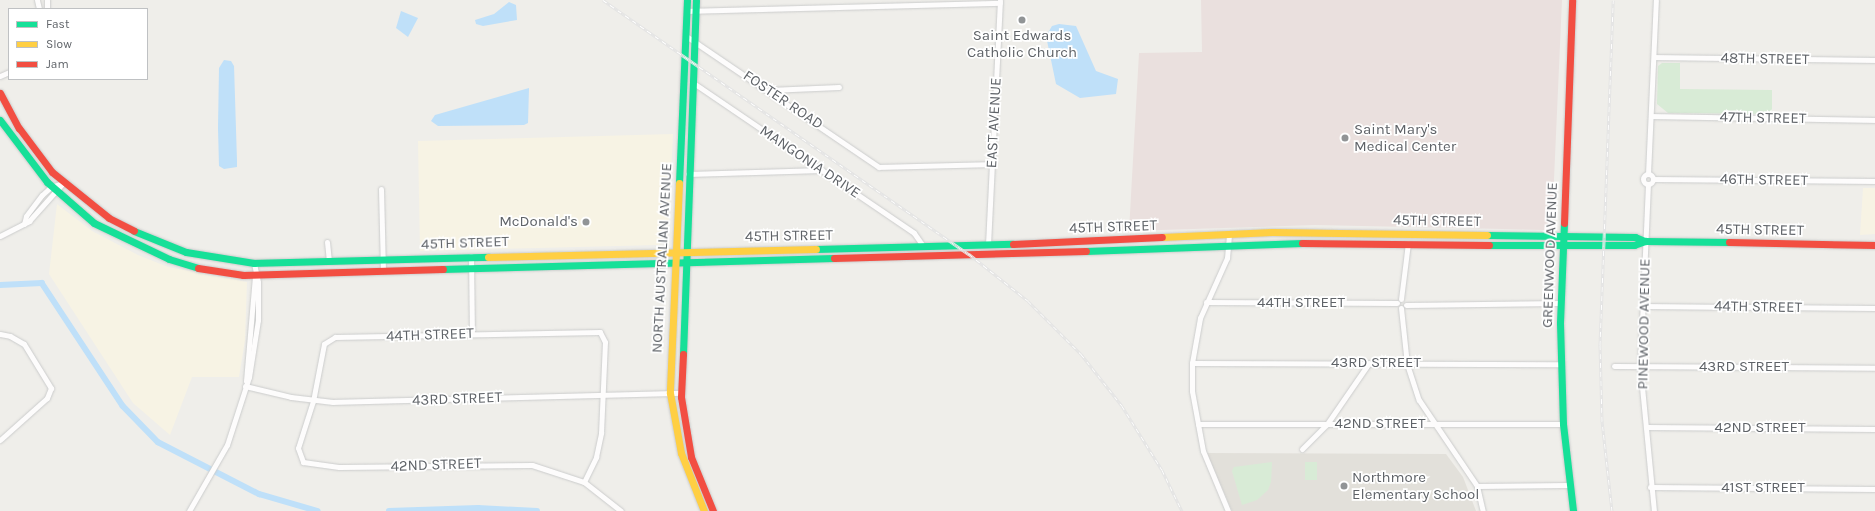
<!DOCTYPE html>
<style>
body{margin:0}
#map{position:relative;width:1875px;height:511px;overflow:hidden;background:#efeeea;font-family:Karla,sans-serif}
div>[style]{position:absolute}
.commercial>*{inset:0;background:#f7f3e4}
.education>*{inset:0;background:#e2e0da}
.medical>*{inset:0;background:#eae0de}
.green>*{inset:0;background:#d8ebd6}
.water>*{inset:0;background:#bfe0f9}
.canal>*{height:5.5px;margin:-2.75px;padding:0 2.75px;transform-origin:2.75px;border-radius:2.75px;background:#bfe0f9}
.roads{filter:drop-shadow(0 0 1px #cbcccc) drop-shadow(0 0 1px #cbcccc)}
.street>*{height:5px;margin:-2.5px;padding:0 2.5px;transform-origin:2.5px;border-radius:2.5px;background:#fdfcfc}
.street>.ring{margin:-2.5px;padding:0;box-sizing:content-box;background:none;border:5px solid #fdfcfc;border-radius:50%}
.fast>*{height:7px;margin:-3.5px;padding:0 3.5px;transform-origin:3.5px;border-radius:3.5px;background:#16e098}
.slow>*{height:7px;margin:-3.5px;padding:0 3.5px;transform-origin:3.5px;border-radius:3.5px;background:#ffcf43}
.jam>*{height:7px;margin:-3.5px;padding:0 3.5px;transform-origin:3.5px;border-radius:3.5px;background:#f24e42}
.rail>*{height:3px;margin-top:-1.5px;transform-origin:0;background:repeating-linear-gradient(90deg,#fff 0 4.5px,#e4e4e4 0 9px);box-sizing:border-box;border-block:1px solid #e4e4e4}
.dots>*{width:11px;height:11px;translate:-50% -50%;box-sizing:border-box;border:2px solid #fff;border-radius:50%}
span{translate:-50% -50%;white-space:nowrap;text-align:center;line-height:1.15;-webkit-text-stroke:3.5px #fff;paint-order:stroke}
.poi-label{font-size:15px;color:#5f6368}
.left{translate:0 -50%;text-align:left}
.right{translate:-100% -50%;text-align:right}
.street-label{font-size:15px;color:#5f6368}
.legend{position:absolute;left:8px;top:8px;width:140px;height:72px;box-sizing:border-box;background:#fff;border:1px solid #bfc1c3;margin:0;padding:5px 7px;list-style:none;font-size:12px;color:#5f6368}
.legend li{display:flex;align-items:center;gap:8px;height:20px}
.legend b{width:20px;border:1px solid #bfc1c3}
</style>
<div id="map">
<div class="commercial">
<i style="clip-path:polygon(673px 134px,668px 237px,659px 245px,420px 251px,418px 141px)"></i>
<i style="clip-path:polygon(1863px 188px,1875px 188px,1875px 234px,1860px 235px)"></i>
<i style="clip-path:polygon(57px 204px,92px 231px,138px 255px,168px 267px,247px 282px,245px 340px,239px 377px,192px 377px,170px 435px,133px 403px,49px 274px)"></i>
</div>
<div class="education">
<i style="clip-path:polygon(1207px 453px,1446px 454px,1463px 477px,1476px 511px,1232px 511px)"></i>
</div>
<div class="medical">
<i style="clip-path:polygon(1201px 0,1562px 0,1552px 224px,1548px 230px,1315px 225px,1129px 231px,1139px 53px,1202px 52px)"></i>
</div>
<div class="green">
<i style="clip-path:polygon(1662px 63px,1680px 63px,1680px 89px,1772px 90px,1772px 114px,1668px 113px,1657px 104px,1658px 66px)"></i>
<i style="clip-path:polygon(1272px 462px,1271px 482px,1268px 490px,1257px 500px,1242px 505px,1232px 471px,1234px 467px)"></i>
<i style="clip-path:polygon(1305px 462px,1317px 462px,1317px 480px,1305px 480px)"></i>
</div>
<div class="water">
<i style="clip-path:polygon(509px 2px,516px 5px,517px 20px,483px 26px,476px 24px,475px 20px,494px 14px)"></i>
<i style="clip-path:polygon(401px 11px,418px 18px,408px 37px,396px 28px)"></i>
<i style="clip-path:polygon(1059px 24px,1076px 26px,1096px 71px,1118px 79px,1116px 94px,1080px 98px,1056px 84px,1046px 36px,1052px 26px)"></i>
<i style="clip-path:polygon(224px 60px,231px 61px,234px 66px,237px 162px,237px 167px,224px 169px,219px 166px,218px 128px,219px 68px)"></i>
<i style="clip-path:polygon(529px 88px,528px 123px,524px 125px,438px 126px,431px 121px,435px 115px)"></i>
</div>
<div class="canal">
<i style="left:0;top:285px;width:42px;rotate:-2.7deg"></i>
<i style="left:42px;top:283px;width:147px;rotate:56.6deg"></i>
<i style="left:123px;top:406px;width:50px;rotate:45.8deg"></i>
<i style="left:158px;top:442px;width:114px;rotate:27.2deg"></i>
<i style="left:259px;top:494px;width:61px;rotate:16.1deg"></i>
<i style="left:389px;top:511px;width:89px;rotate:-1.9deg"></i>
<i style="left:478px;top:508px;width:59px;rotate:2.9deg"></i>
</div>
<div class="roads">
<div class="street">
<i style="left:37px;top:0;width:9px;rotate:77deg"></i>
<i style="left:47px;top:9px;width:9px;rotate:-90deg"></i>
<i style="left:687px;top:11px;width:313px;rotate:-1.5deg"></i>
<i style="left:686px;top:36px;width:233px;rotate:34.2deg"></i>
<i style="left:879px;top:167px;width:114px;rotate:-1.5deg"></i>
<i style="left:1654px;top:57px;width:221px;rotate:0.8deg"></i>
<i style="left:0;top:76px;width:10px;rotate:-24deg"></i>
<i style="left:692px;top:82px;width:268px;rotate:34.2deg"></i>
<i style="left:914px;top:233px;width:16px;rotate:55deg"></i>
<i style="left:769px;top:90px;width:70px;rotate:-2.5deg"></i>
<i style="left:1652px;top:116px;width:223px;rotate:1deg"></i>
<i style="left:688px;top:174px;width:134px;rotate:-1.7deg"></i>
<i style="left:1648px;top:174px;width:174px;rotate:-87.4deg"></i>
<i class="ring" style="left:1643px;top:174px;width:5px;height:5px"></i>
<i style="left:1653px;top:179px;width:222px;rotate:0.5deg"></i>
<i style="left:1648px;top:184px;width:182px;rotate:92.5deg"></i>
<i style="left:1640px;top:366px;width:146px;rotate:84.5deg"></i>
<i style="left:381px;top:189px;width:82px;rotate:88.6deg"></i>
<i style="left:24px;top:224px;width:8px;rotate:-76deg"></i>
<i style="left:26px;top:216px;width:26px;rotate:-53deg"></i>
<i style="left:42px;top:195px;width:12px;rotate:-42deg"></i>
<i style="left:51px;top:187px;width:13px;rotate:-18deg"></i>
<i style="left:0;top:236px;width:33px;rotate:-27deg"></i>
<i style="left:29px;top:221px;width:51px;rotate:-48.2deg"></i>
<i style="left:327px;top:242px;width:18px;rotate:84deg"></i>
<i style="left:988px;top:245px;width:245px;rotate:-87.2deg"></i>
<i style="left:471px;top:256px;width:77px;rotate:89.3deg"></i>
<i style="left:1401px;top:299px;width:56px;rotate:-82.9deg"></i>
<i style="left:1206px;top:302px;width:191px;rotate:0.3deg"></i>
<i style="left:1406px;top:305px;width:154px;rotate:-0.7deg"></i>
<i style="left:1642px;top:306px;width:233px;rotate:0.5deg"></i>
<i style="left:1401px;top:308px;width:56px;rotate:83.9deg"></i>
<i style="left:1407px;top:364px;width:38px;rotate:72deg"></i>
<i style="left:1419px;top:400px;width:104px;rotate:56deg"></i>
<i style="left:1477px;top:486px;width:26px;rotate:77deg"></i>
<i style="left:0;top:334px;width:10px;rotate:11deg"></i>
<i style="left:10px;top:336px;width:16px;rotate:30deg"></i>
<i style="left:24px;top:344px;width:52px;rotate:58.5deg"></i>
<i style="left:51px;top:388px;width:11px;rotate:112deg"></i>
<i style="left:47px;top:398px;width:63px;rotate:138.2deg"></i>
<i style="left:1192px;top:363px;width:368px;rotate:0.2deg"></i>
<i style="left:1614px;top:366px;width:261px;rotate:0.4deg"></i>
<i style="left:246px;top:381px;width:106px;rotate:-85.1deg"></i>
<i style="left:245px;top:386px;width:47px;rotate:13.4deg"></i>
<i style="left:291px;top:397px;width:42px;rotate:6.8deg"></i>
<i style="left:333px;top:402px;width:348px;rotate:-1.5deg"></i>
<i style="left:1198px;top:424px;width:365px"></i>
<i style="left:1646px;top:427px;width:229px;rotate:0.5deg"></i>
<i style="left:1302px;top:449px;width:35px;rotate:-45deg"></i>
<i style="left:1327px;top:424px;width:74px;rotate:-55.5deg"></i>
<i style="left:584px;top:482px;width:28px;rotate:-64deg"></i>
<i style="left:596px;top:457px;width:25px;rotate:-78deg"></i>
<i style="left:601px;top:433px;width:91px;rotate:-87.5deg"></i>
<i style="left:605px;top:342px;width:11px;rotate:-117deg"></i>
<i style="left:600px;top:332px;width:265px;rotate:178.9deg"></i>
<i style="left:335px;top:337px;width:13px;rotate:148deg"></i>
<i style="left:324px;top:344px;width:58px;rotate:100.9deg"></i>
<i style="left:313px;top:401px;width:49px;rotate:107.7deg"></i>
<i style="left:298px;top:448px;width:15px;rotate:70deg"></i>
<i style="left:303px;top:462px;width:36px;rotate:8deg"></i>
<i style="left:339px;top:467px;width:193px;rotate:-0.6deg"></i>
<i style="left:532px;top:465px;width:55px;rotate:18.1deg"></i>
<i style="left:584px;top:482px;width:47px;rotate:38.1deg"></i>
<i style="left:1477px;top:486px;width:92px;rotate:-0.6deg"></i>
<i style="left:1650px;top:487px;width:225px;rotate:0.5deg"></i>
<i style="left:189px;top:511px;width:76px;rotate:-60.1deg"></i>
<i style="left:227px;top:445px;width:71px;rotate:-72.1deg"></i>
<i style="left:249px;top:377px;width:58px;rotate:-81deg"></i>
<i style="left:258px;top:320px;width:38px;rotate:-90deg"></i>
<i style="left:258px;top:282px;width:19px;rotate:-102deg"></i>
<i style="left:1228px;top:511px;width:65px;rotate:-112.6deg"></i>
<i style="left:1203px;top:451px;width:61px;rotate:-100.4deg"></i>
<i style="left:1192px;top:391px;width:28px;rotate:-90deg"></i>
<i style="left:1192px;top:363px;width:46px;rotate:-79.9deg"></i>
<i style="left:1200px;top:318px;width:66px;rotate:-65.8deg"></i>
<i style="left:1227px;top:258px;width:24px;rotate:-85deg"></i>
</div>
<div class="fast">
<i style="left:0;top:120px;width:78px;rotate:52.8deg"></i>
<i style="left:47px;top:182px;width:62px;rotate:41.1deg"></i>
<i style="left:94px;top:223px;width:83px;rotate:25.6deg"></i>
<i style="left:169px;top:259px;width:30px;rotate:17deg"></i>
<i style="left:679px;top:183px;width:183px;rotate:-87.5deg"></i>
<i style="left:1564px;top:223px;width:100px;rotate:92.3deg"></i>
<i style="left:1560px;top:323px;width:101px;rotate:88.3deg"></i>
<i style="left:1563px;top:424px;width:88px;rotate:83.4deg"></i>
<i style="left:134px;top:231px;width:56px;rotate:22deg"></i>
<i style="left:186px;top:252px;width:69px;rotate:9.2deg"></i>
<i style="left:254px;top:263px;width:234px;rotate:-1.5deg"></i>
<i style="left:1487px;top:235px;width:148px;rotate:0.8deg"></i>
<i style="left:1635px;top:237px;width:11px;rotate:22deg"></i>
<i style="left:1489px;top:245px;width:145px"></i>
<i style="left:1634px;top:245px;width:12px;rotate:-20deg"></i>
<i style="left:1645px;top:241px;width:84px;rotate:0.7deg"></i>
<i style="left:816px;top:249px;width:197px;rotate:-1.5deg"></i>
<i style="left:1086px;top:251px;width:216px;rotate:-2.1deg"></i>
<i style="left:443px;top:269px;width:391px;rotate:-1.6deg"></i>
<i style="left:683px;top:354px;width:354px;rotate:-87.9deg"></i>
</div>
<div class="slow">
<i style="left:679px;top:183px;width:210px;rotate:92.5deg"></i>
<i style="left:670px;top:393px;width:61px;rotate:79.6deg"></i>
<i style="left:681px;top:453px;width:62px;rotate:68.4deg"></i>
<i style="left:1162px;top:237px;width:110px;rotate:-2.6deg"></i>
<i style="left:1272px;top:232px;width:215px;rotate:0.8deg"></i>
<i style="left:488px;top:257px;width:328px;rotate:-1.4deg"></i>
</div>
<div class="jam">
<i style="left:0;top:93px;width:40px;rotate:62deg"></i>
<i style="left:19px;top:128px;width:55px;rotate:53.1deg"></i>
<i style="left:52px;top:172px;width:73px;rotate:38.9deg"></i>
<i style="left:109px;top:218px;width:28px;rotate:27deg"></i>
<i style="left:1564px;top:223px;width:223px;rotate:-87.9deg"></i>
<i style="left:1729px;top:242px;width:146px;rotate:1.2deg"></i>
<i style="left:1302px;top:243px;width:187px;rotate:0.6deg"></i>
<i style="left:1013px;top:244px;width:149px;rotate:-2.7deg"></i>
<i style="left:834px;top:258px;width:252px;rotate:-1.6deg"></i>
<i style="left:198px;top:268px;width:46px;rotate:8.8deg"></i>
<i style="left:243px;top:275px;width:200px;rotate:-1.7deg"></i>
<i style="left:683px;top:354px;width:43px;rotate:92.7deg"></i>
<i style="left:681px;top:397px;width:61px;rotate:80.5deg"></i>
<i style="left:691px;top:457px;width:58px;rotate:67.8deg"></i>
</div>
</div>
<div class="rail">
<i style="left:603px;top:0;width:446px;rotate:34.8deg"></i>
<i style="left:969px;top:254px;width:75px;rotate:38.5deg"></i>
<i style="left:1028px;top:301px;width:75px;rotate:45deg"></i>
<i style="left:1081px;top:354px;width:66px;rotate:51.7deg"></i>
<i style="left:1122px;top:406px;width:75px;rotate:58deg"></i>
<i style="left:1162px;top:470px;width:46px;rotate:64deg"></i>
<i style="left:1612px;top:511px;width:91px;rotate:-96.3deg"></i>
<i style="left:1602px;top:421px;width:76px;rotate:-91.5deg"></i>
<i style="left:1600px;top:345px;width:345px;rotate:-87.8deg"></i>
</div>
<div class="dots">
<i style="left:1022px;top:20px;background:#919496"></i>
<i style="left:1345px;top:138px;background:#919496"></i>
<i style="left:586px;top:222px;background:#919496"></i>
<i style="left:1344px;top:486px;background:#919496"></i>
</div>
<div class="poi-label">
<span style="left:1022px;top:44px">Saint Edwards<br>Catholic Church</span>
<span class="left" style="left:1354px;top:138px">Saint Mary's<br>Medical Center</span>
<span class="right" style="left:578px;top:222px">McDonald's</span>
<span class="left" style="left:1352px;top:486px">Northmore<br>Elementary School</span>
</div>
<div class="street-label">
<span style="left:1765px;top:59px;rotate:1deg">48TH STREET</span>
<span style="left:783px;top:100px;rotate:34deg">FOSTER ROAD</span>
<span style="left:1763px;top:118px;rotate:1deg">47TH STREET</span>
<span style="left:994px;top:123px;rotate:-87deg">EAST AVENUE</span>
<span style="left:810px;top:162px;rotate:34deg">MANGONIA DRIVE</span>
<span style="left:1764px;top:180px;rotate:1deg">46TH STREET</span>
<span style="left:1437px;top:221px;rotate:1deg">45TH STREET</span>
<span style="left:1113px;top:227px;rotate:-2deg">45TH STREET</span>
<span style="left:1760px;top:230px;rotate:1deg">45TH STREET</span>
<span style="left:789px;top:236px;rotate:-1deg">45TH STREET</span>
<span style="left:465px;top:243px;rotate:-2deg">45TH STREET</span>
<span style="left:1550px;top:255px;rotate:-88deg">GREENWOOD AVENUE</span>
<span style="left:662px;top:258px;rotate:-87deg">NORTH AUSTRALIAN AVENUE</span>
<span style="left:1301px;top:303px">44TH STREET</span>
<span style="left:1758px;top:307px;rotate:1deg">44TH STREET</span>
<span style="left:1644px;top:324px;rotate:-89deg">PINEWOOD AVENUE</span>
<span style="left:430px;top:335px;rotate:-2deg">44TH STREET</span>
<span style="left:1376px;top:363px">43RD STREET</span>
<span style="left:1744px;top:367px">43RD STREET</span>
<span style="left:457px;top:399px;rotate:-2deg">43RD STREET</span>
<span style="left:1380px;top:424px">42ND STREET</span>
<span style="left:1760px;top:428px">42ND STREET</span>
<span style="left:436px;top:465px;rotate:-2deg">42ND STREET</span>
<span style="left:1763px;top:488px">41ST STREET</span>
</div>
<ul class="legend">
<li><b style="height:5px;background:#16e098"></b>Fast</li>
<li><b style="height:5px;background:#ffcf43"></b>Slow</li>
<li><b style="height:5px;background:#f24e42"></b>Jam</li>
</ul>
</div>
